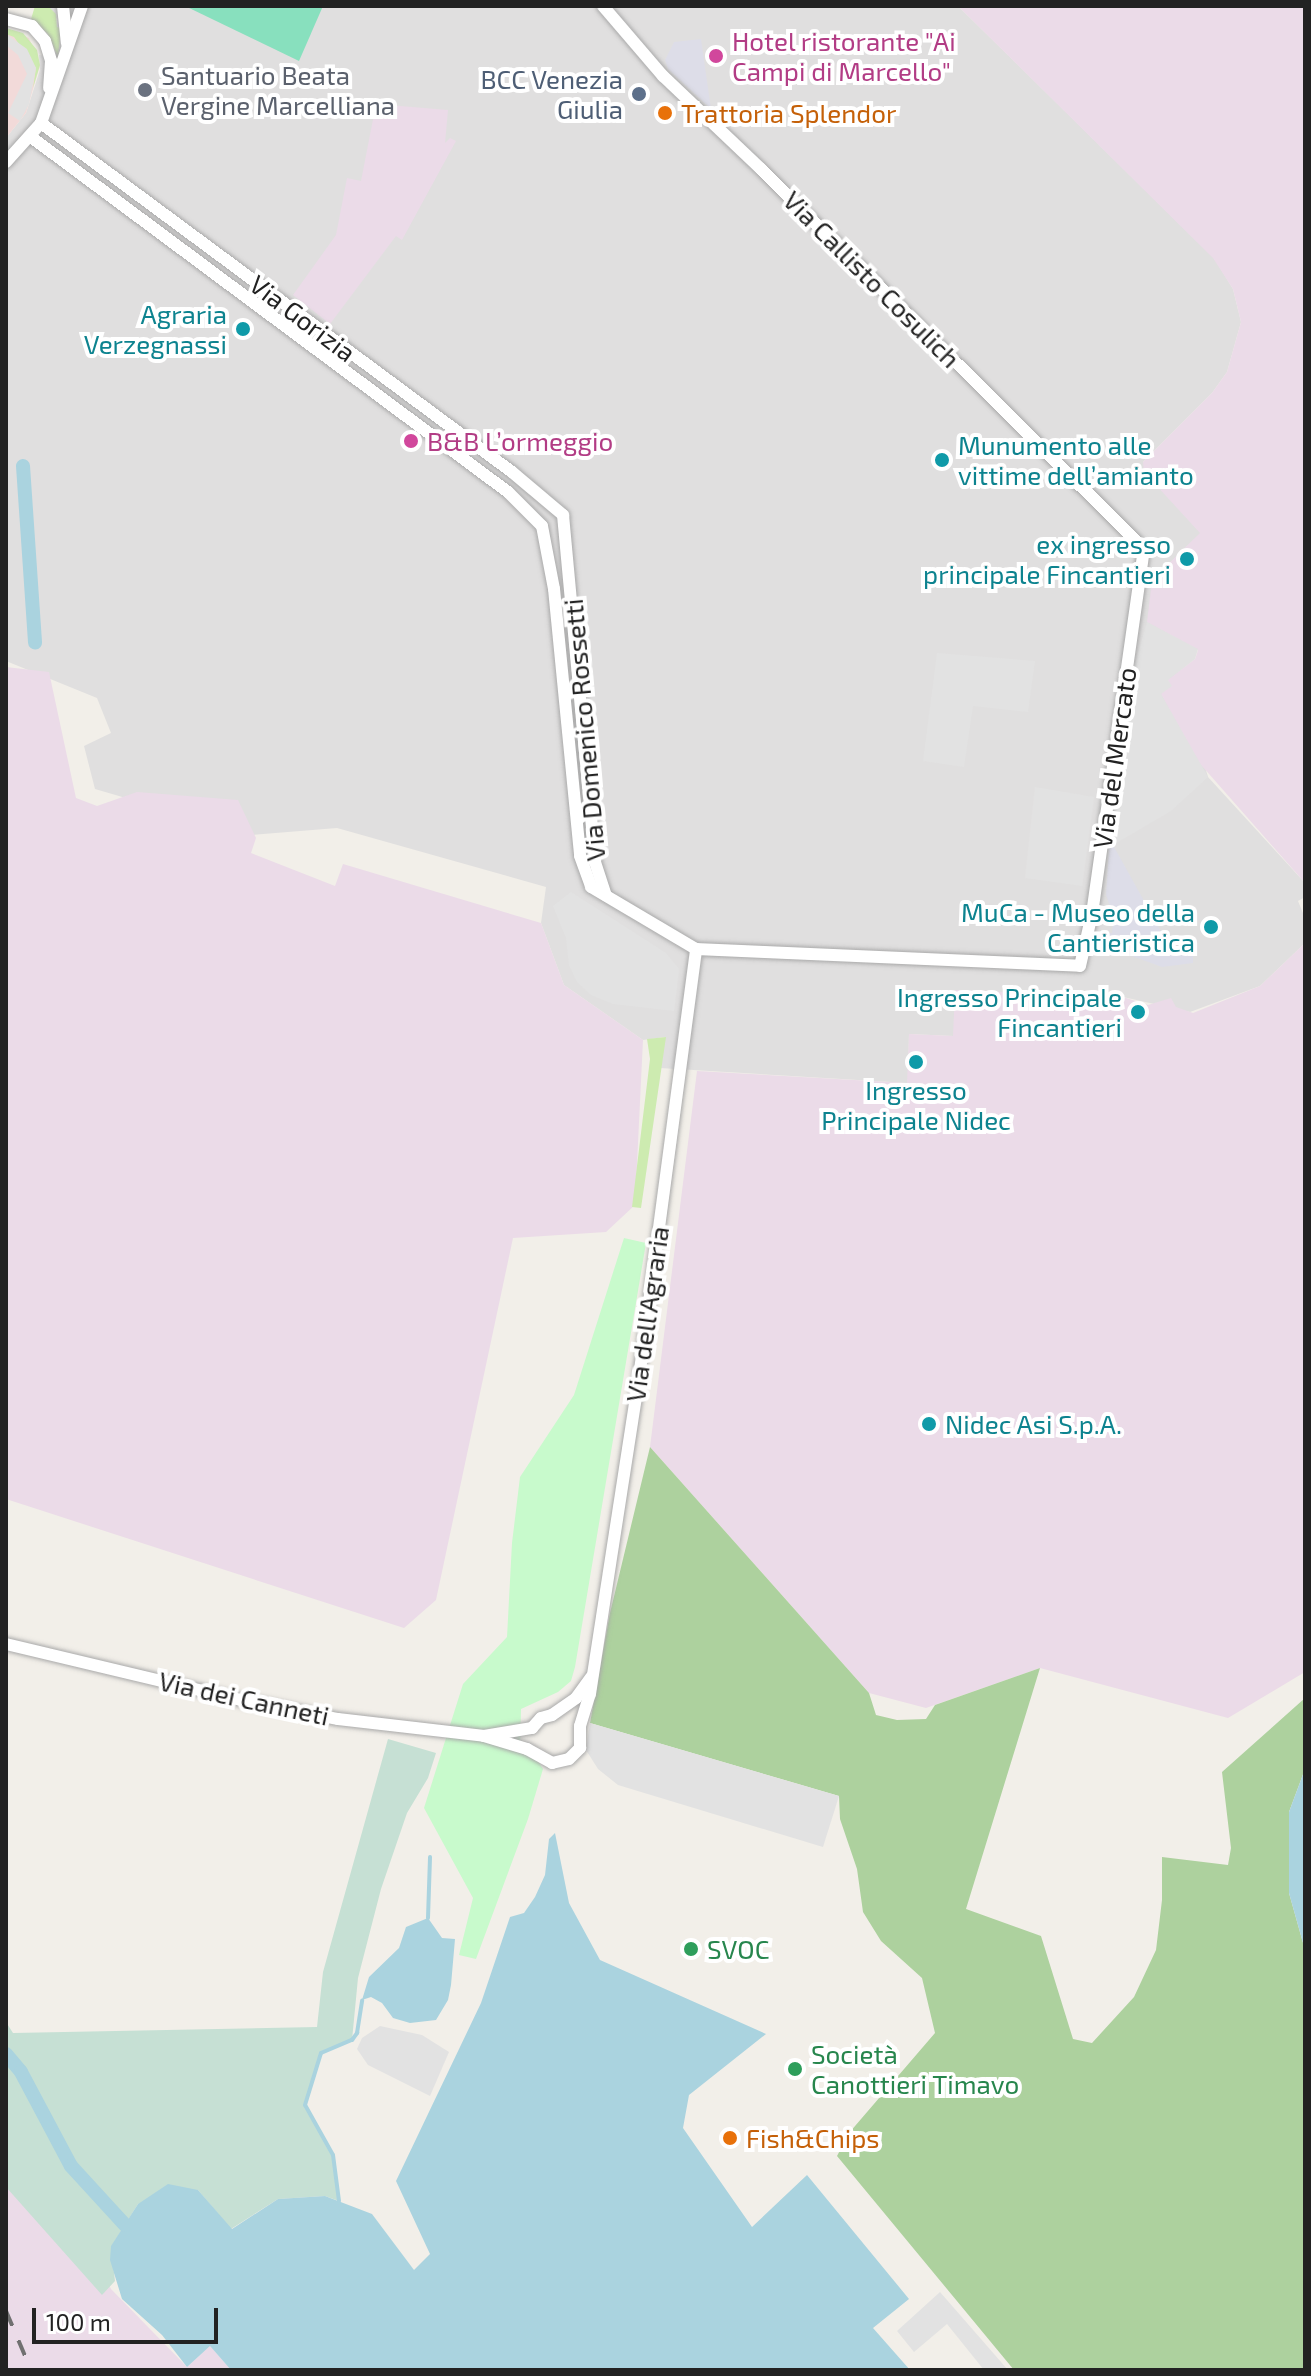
<!DOCTYPE html>
<meta charset="utf-8">
<style>
body{margin:0}
#map{position:relative;width:1311px;height:2376px;overflow:hidden;background:#f2efe9;font-family:"Exo 2",sans-serif}
div>[style]{position:absolute}
.residential>*{inset:0;background:#e0dfdf}
.commercial>*{inset:0;background:#f2dad9}
.industrial>*{inset:0;background:#ebdbe8}
.grass>*{inset:0;background:#cdebb0}
.forest>*{inset:0;background:#add19e}
.wetland>*{inset:0;background:#c6e0d4}
.park>*{inset:0;background:#c8facc}
.pitch>*{inset:0;background:#88e0be}
.parking>*{inset:0;background:#e2e2e2}
.plaza>*{inset:0;background:#dddde8}
.water>*{inset:0;background:#aad3df}
.stream>*{height:4px;margin:-2px;padding:0 2px;transform-origin:2px;border-radius:2px;background:#aad3df}
.canal>*{height:14px;margin:-7px;padding:0 7px;transform-origin:7px;border-radius:7px;background:#aad3df}
.roads{filter:drop-shadow(0 0 2px #a9a9a9) drop-shadow(0 0 2px #a9a9a9)}
.tertiary>*{height:12px;margin:-6px;padding:0 6px;transform-origin:6px;border-radius:6px;background:#fff}
.rail>*{height:4px;margin-top:-2px;transform-origin:0;background:repeating-linear-gradient(90deg,#707070 0 16px,transparent 0 32px)}
.dots>*{width:22px;height:22px;translate:-50% -50%;box-sizing:border-box;border:4px solid #fff;border-radius:50%}
span{translate:-50% -50%;white-space:nowrap;text-align:center;line-height:1.15;-webkit-text-stroke:8px #fff;paint-order:stroke}
.hotel-label{font-size:26px;color:#b23c85}
.left{translate:0 -50%;text-align:left}
.worship-label{font-size:26px;color:#5b616d}
.service-label{font-size:26px;color:#4e5e75}
.right{translate:-100% -50%;text-align:right}
.food-label{font-size:26px;color:#c56008}
.street-label{font-size:26px;color:#222}
.culture-label{font-size:26px;color:#0d838f}
.leisure-label{font-size:26px;color:#27864d}
.frame{position:absolute;inset:0;border:8px solid #222;pointer-events:none}
.scale{position:absolute;left:32px;top:2308px;width:186px;height:36px;box-sizing:border-box;border:4px solid #222;border-top:0;padding-left:10px;font-size:24px;line-height:28px;white-space:nowrap;color:#222;-webkit-text-stroke:6px #fff;paint-order:stroke}
</style>
<div id="map">
<div class="residential">
<i style="clip-path:polygon(48px 6px,958px 6px,1214px 258px,1233px 289px,1241px 322px,1227px 372px,1212px 393px,1143px 462px,1201px 533px,1152px 580px,1208px 777px,1305px 883px,1305px 897px,1298px 901px,1305px 918px,1305px 943px,1260px 986px,1190px 1012px,1123px 997px,953px 1036px,909px 1034px,908px 1083px,660px 1068px,665px 1037px,643px 1040px,564px 985px,541px 923px,546px 887px,337px 828px,252px 835px,95px 789px,84px 746px,111px 733px,97px 698px,6px 661px,6px 138px,26px 113px,40px 70px,39px 55px,55px 58px,57px 19px)"></i>
</div>
<div class="commercial">
<i style="clip-path:polygon(6px 28px,29px 38px,40px 65px,26px 113px,6px 138px)"></i>
</div>
<div class="industrial">
<i style="clip-path:polygon(958px 6px,1305px 6px,1305px 883px,1195px 758px,1161px 694px,1167px 680px,1195px 659px,1198px 650px,1147px 622px,1152px 580px,1200px 533px,1144px 472px,1143px 462px,1212px 393px,1227px 372px,1241px 322px,1233px 289px,1213px 258px)"></i>
<i style="clip-path:polygon(376px 104px,448px 110px,445px 143px,450px 138px,456px 141px,402px 240px,396px 236px,330px 324px,293px 295px,336px 235px,347px 178px,361px 181px)"></i>
<i style="clip-path:polygon(6px 667px,49px 672px,76px 798px,97px 806px,137px 792px,238px 800px,256px 838px,251px 853px,335px 886px,343px 864px,541px 923px,564px 985px,643px 1040px,635px 1205px,606px 1232px,513px 1238px,436px 1600px,404px 1628px,6px 1499px)"></i>
<i style="clip-path:polygon(1305px 943px,1305px 1672px,1228px 1718px,1040px 1668px,926px 1708px,869px 1693px,650px 1447px,697px 1071px,907px 1083px,909px 1034px,953px 1036px,955px 990px,1123px 997px,1148px 1005px,1171px 998px,1176px 1007px,1193px 1013px,1260px 986px)"></i>
<i style="clip-path:polygon(6px 2069px,17px 2084px,111px 2289px,187px 2367px,210px 2346px,231px 2370px,6px 2370px)"></i>
</div>
<div class="grass">
<i style="clip-path:polygon(35px 6px,48px 6px,56px 14px,57px 27px,61px 28px,58px 57px,48px 34px,31px 19px)"></i>
<i style="clip-path:polygon(6px 28px,23px 33px,37px 50px,40px 65px,33px 88px,36px 68px,14px 37px,6px 34px)"></i>
<i style="clip-path:polygon(666px 1037px,641px 1208px,632px 1207px,650px 1059px,647px 1039px)"></i>
</div>
<div class="forest">
<i style="clip-path:polygon(650px 1447px,869px 1693px,876px 1715px,897px 1720px,926px 1719px,935px 1705px,1040px 1668px,966px 1909px,1041px 1936px,1073px 2039px,1092px 2043px,1134px 1997px,1156px 1950px,1162px 1900px,1162px 1857px,1228px 1865px,1231px 1848px,1222px 1772px,1305px 1698px,1305px 1769px,1289px 1812px,1289px 1893px,1305px 1950px,1305px 2370px,1014px 2370px,837px 2156px,849px 2133px,935px 2033px,922px 1978px,881px 1941px,863px 1912px,857px 1869px,840px 1819px,839px 1796px,590px 1723px,610px 1613px)"></i>
</div>
<div class="wetland">
<i style="clip-path:polygon(388px 1739px,436px 1753px,428px 1778px,407px 1813px,381px 1889px,358px 1978px,352px 2040px,321px 2053px,306px 2105px,333px 2155px,339px 2201px,325px 2196px,278px 2199px,231px 2229px,198px 2190px,138px 2204px,111px 2247px,115px 2281px,102px 2295px,6px 2187px,6px 2022px,13px 2033px,317px 2027px,323px 1972px)"></i>
</div>
<div class="park">
<i style="clip-path:polygon(624px 1238px,646px 1243px,575px 1667px,571px 1681px,558px 1692px,521px 1709px,520px 1752px,536px 1758px,543px 1769px,528px 1819px,476px 1959px,459px 1955px,473px 1898px,424px 1808px,463px 1684px,507px 1637px,512px 1543px,520px 1477px,574px 1395px)"></i>
</div>
<div class="pitch">
<i style="clip-path:polygon(185px 6px,323px 6px,299px 61px)"></i>
</div>
<div class="parking">
<i style="clip-path:polygon(6px 34px,27px 49px,36px 68px,29px 104px,20px 121px,8px 113px,27px 74px,18px 55px,6px 45px)"></i>
<i style="clip-path:polygon(1147px 622px,1198px 649px,1195px 659px,1168px 680px,1172px 686px,1161px 694px,1208px 777px,1171px 811px,1113px 845px,1110px 834px,1132px 674px)"></i>
<i style="clip-path:polygon(937px 653px,1035px 661px,1028px 712px,973px 706px,964px 767px,923px 761px)"></i>
<i style="clip-path:polygon(1035px 787px,1094px 797px,1082px 886px,1025px 878px)"></i>
<i style="clip-path:polygon(571px 892px,666px 953px,679px 969px,674px 1011px,613px 1004px,591px 995px,577px 982px,569px 965px,566px 938px,553px 906px)"></i>
<i style="clip-path:polygon(590px 1723px,839px 1796px,823px 1847px,618px 1785px,598px 1769px,586px 1750px)"></i>
<i style="clip-path:polygon(380px 2026px,422px 2035px,449px 2052px,430px 2096px,368px 2065px,357px 2049px,362px 2038px)"></i>
<i style="clip-path:polygon(940px 2292px,1008px 2370px,984px 2370px,947px 2324px,914px 2352px,897px 2331px)"></i>
</div>
<div class="plaza">
<i style="clip-path:polygon(701px 39px,711px 109px,668px 69px,665px 60px,674px 42px)"></i>
<i style="clip-path:polygon(1113px 845px,1173px 953px,1193px 945px,1193px 963px,1162px 967px,1104px 946px,1106px 933px,1112px 933px,1114px 917px,1106px 895px,1109px 848px)"></i>
</div>
<div class="water">
<i style="clip-path:polygon(1305px 1769px,1305px 1950px,1289px 1893px,1289px 1812px)"></i>
<i style="clip-path:polygon(555px 1833px,569px 1903px,600px 1960px,766px 2034px,689px 2095px,683px 2128px,752px 2227px,807px 2175px,909px 2299px,873px 2328px,910px 2370px,231px 2370px,210px 2346px,187px 2367px,162px 2335px,122px 2299px,110px 2260px,111px 2246px,138px 2204px,168px 2184px,198px 2190px,232px 2229px,278px 2199px,325px 2196px,372px 2214px,414px 2270px,430px 2254px,396px 2181px,481px 2003px,510px 1917px,524px 1913px,535px 1897px,545px 1875px,549px 1839px)"></i>
<i style="clip-path:polygon(428px 1918px,442px 1938px,455px 1939px,451px 1985px,448px 2000px,436px 2020px,410px 2023px,393px 2018px,382px 2003px,371px 1997px,362px 2000px,369px 1977px,399px 1948px,406px 1927px)"></i>
</div>
<div class="stream">
<i style="left:428px;top:1918px;width:61px;rotate:-88.1deg"></i>
<i style="left:339px;top:2201px;width:46px;rotate:-97.4deg"></i>
<i style="left:333px;top:2155px;width:57px;rotate:-119.2deg"></i>
<i style="left:305px;top:2105px;width:54px;rotate:-72.9deg"></i>
<i style="left:321px;top:2053px;width:34px;rotate:-23deg"></i>
<i style="left:352px;top:2040px;width:9px;rotate:-54deg"></i>
<i style="left:357px;top:2033px;width:33px;rotate:-81deg"></i>
</div>
<div class="canal">
<i style="left:23px;top:466px;width:177px;rotate:86.1deg"></i>
<i style="left:6px;top:2054px;width:23px;rotate:50deg"></i>
<i style="left:21px;top:2072px;width:106px;rotate:62deg"></i>
<i style="left:71px;top:2166px;width:80px;rotate:47.5deg"></i>
</div>
<div class="roads">
<div class="tertiary">
<i style="left:63px;top:6px;width:37px;rotate:84deg"></i>
<i style="left:6px;top:19px;width:27px;rotate:15deg"></i>
<i style="left:32px;top:26px;width:20px;rotate:49deg"></i>
<i style="left:45px;top:41px;width:21px;rotate:73deg"></i>
<i style="left:51px;top:61px;width:27px;rotate:94deg"></i>
<i style="left:41px;top:123px;width:586px;rotate:36.54deg"></i>
<i style="left:512px;top:472px;width:67px;rotate:40.1deg"></i>
<i style="left:563px;top:515px;width:348px;rotate:84.7deg"></i>
<i style="left:595px;top:862px;width:35px;rotate:72deg"></i>
<i style="left:31px;top:137px;width:595px;rotate:36.66deg"></i>
<i style="left:508px;top:492px;width:48px;rotate:45deg"></i>
<i style="left:542px;top:526px;width:64px;rotate:79.2deg"></i>
<i style="left:554px;top:589px;width:268px;rotate:84.4deg"></i>
<i style="left:580px;top:856px;width:33px;rotate:70deg"></i>
<i style="left:591px;top:887px;width:122px;rotate:30.6deg"></i>
<i style="left:696px;top:949px;width:384px;rotate:2.5deg"></i>
<i style="left:1080px;top:966px;width:53px;rotate:-77deg"></i>
<i style="left:1092px;top:914px;width:369px;rotate:-81.9deg"></i>
<i style="left:1144px;top:549px;width:540px;rotate:-135.23deg"></i>
<i style="left:761px;top:169px;width:135px;rotate:-136.5deg"></i>
<i style="left:663px;top:76px;width:92px;rotate:-130.6deg"></i>
<i style="left:6px;top:162px;width:52px;rotate:-48.1deg"></i>
<i style="left:41px;top:123px;width:124px;rotate:-70.7deg"></i>
<i style="left:6px;top:1644px;width:247px;rotate:13.4deg"></i>
<i style="left:246px;top:1701px;width:94px;rotate:11.1deg"></i>
<i style="left:338px;top:1719px;width:147px;rotate:6.6deg"></i>
<i style="left:484px;top:1736px;width:49px;rotate:-9.5deg"></i>
<i style="left:532px;top:1728px;width:13px;rotate:-48deg"></i>
<i style="left:541px;top:1718px;width:11px;rotate:-15deg"></i>
<i style="left:552px;top:1715px;width:29px;rotate:-35deg"></i>
<i style="left:576px;top:1698px;width:26px;rotate:-54deg"></i>
<i style="left:484px;top:1736px;width:45px;rotate:16.8deg"></i>
<i style="left:527px;top:1749px;width:29px;rotate:29deg"></i>
<i style="left:552px;top:1763px;width:17px;rotate:-13deg"></i>
<i style="left:569px;top:1759px;width:16px;rotate:-45deg"></i>
<i style="left:580px;top:1748px;width:22px;rotate:-90deg"></i>
<i style="left:580px;top:1726px;width:34px;rotate:-73deg"></i>
<i style="left:590px;top:1694px;width:313px;rotate:-81.2deg"></i>
<i style="left:638px;top:1385px;width:440px;rotate:-82.4deg"></i>
</div>
</div>
<div class="rail">
<i style="left:1111px;top:792px;width:43px;rotate:-75.3deg"></i>
<i style="left:6px;top:2311px;width:64px;rotate:67deg"></i>
</div>
<div class="dots">
<i style="left:716px;top:56px;background:#d1479c"></i>
<i style="left:145px;top:90px;background:#6b7280"></i>
<i style="left:639px;top:94px;background:#5c6f8a"></i>
<i style="left:665px;top:113px;background:#e8710a"></i>
<i style="left:243px;top:329px;background:#0f9aa8"></i>
<i style="left:411px;top:441px;background:#d1479c"></i>
<i style="left:942px;top:460px;background:#0f9aa8"></i>
<i style="left:1187px;top:559px;background:#0f9aa8"></i>
<i style="left:1211px;top:927px;background:#0f9aa8"></i>
<i style="left:1138px;top:1012px;background:#0f9aa8"></i>
<i style="left:916px;top:1062px;background:#0f9aa8"></i>
<i style="left:929px;top:1424px;background:#0f9aa8"></i>
<i style="left:691px;top:1949px;background:#2e9e5b"></i>
<i style="left:795px;top:2069px;background:#2e9e5b"></i>
<i style="left:730px;top:2138px;background:#e8710a"></i>
</div>
<div class="hotel-label">
<span class="left" style="left:732px;top:56px">Hotel ristorante "Ai<br>Campi di Marcello"</span>
<span class="left" style="left:427px;top:441px">B&amp;B L’ormeggio</span>
</div>
<div class="worship-label">
<span class="left" style="left:161px;top:90px">Santuario Beata<br>Vergine Marcelliana</span>
</div>
<div class="service-label">
<span class="right" style="left:623px;top:94px">BCC Venezia<br>Giulia</span>
</div>
<div class="food-label">
<span class="left" style="left:681px;top:113px">Trattoria Splendor</span>
<span class="left" style="left:746px;top:2138px">Fish&amp;Chips</span>
</div>
<div class="street-label">
<span style="left:872px;top:279px;rotate:45deg">Via Callisto Cosulich</span>
<span style="left:303px;top:318px;rotate:37deg">Via Gorizia</span>
<span style="left:584px;top:730px;rotate:-95deg">Via Domenico Rossetti</span>
<span style="left:1114px;top:758px;rotate:-82deg">Via del Mercato</span>
<span style="left:647px;top:1314px;rotate:-82deg">Via dell'Agraria</span>
<span style="left:244px;top:1698px;rotate:12deg">Via dei Canneti</span>
</div>
<div class="culture-label">
<span class="right" style="left:227px;top:329px">Agraria<br>Verzegnassi</span>
<span class="left" style="left:958px;top:460px">Munumento alle<br>vittime dell’amianto</span>
<span class="right" style="left:1171px;top:559px">ex ingresso<br>principale Fincantieri</span>
<span class="right" style="left:1195px;top:927px">MuCa - Museo della<br>Cantieristica</span>
<span class="right" style="left:1122px;top:1012px">Ingresso Principale<br>Fincantieri</span>
<span style="left:916px;top:1105px">Ingresso<br>Principale Nidec</span>
<span class="left" style="left:945px;top:1424px">Nidec Asi S.p.A.</span>
</div>
<div class="leisure-label">
<span class="left" style="left:707px;top:1949px">SVOC</span>
<span class="left" style="left:811px;top:2069px">Società<br>Canottieri Timavo</span>
</div>
<div class="frame"></div>
<div class="scale">100 m</div>
</div>
